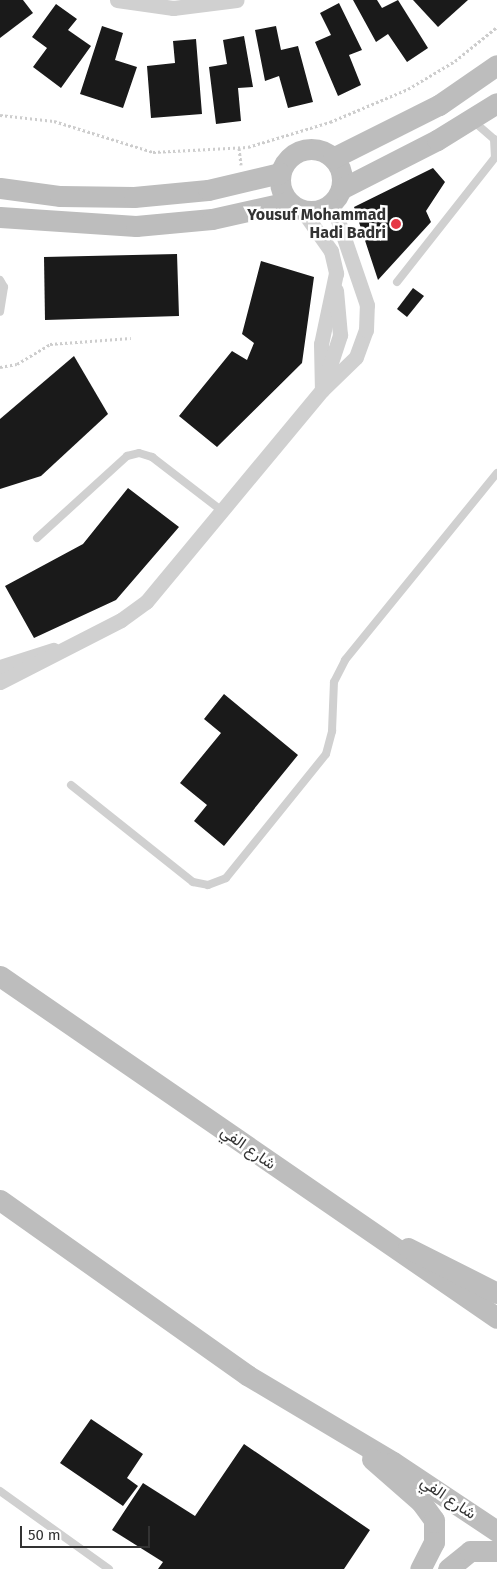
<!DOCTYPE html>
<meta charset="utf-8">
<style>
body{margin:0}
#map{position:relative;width:497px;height:1569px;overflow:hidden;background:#fff;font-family:"Fira Sans",Vazirmatn,sans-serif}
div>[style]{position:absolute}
.building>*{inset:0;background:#1a1a1a}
.path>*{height:3px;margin-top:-1.5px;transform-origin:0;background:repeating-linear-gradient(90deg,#cdcdcd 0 2.5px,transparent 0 5px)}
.lane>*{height:8px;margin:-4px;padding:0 4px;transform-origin:4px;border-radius:4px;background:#d0d0d0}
.street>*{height:15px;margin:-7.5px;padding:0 7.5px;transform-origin:7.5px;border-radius:7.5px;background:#d0d0d0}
.secondary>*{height:21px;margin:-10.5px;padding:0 10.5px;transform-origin:10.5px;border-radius:10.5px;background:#bdbdbd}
.secondary>.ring{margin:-10.5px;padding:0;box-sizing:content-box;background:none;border:21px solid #bdbdbd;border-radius:50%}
.dots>*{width:14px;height:14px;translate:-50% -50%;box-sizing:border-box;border:2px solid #fff;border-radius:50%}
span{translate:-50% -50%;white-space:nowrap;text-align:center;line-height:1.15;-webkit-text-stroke:5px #fff;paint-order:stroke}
.poi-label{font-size:16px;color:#333;font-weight:700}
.right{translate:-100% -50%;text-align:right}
.street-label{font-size:16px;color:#333}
.scale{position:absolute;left:20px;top:1526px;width:130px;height:22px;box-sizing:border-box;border:2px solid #333;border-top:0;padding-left:6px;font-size:15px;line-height:18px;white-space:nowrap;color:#333;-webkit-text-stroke:4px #fff;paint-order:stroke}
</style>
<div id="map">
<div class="building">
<i style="clip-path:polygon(0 0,23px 0,33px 13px,0 38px)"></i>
<i style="clip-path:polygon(353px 0,377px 0,382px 8px,398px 0,428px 48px,407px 62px,388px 34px,376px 42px)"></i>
<i style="clip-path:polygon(413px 0,468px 0,438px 27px)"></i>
<i style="clip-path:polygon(339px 3px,362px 50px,349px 55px,361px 85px,338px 96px,315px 42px,331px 35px,320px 13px)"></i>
<i style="clip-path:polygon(56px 4px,77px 19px,68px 30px,91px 46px,61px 88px,33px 67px,47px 48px,32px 37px)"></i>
<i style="clip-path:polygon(102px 26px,123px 33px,115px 60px,137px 67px,123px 108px,80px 94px)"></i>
<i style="clip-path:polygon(276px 26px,281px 50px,298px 46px,313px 102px,288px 108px,279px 76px,265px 81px,255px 30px)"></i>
<i style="clip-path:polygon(244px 36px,253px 87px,238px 88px,241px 121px,216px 124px,209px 67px,227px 64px,223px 40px)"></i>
<i style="clip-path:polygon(196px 39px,202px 114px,151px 118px,147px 66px,175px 63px,173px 41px)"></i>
<i style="clip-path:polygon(433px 168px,445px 182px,426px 211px,431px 222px,378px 280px,354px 207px)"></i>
<i style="clip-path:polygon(177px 254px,179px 316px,45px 320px,44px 257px)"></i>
<i style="clip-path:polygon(261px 261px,314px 277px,302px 363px,217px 447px,179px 416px,232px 351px,247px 360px,254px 343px,242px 334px)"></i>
<i style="clip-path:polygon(413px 288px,424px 296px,407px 317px,397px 309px)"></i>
<i style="clip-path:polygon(74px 356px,108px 414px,41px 476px,0 489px,0 419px)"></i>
<i style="clip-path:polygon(128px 488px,179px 527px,116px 600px,34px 638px,5px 586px,83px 544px)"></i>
<i style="clip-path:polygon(224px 694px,298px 755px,224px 846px,194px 821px,207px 805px,180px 783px,221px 733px,204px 719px)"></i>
<i style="clip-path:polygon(91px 1419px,143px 1454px,127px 1478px,138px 1486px,123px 1506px,60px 1463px)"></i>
<i style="clip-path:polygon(244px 1444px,370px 1530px,344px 1569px,158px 1569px,163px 1562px,112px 1530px,143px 1483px,195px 1516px)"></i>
</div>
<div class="path">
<i style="left:0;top:115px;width:54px;rotate:6.3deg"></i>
<i style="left:54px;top:121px;width:104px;rotate:17.4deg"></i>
<i style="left:153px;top:152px;width:95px;rotate:-3deg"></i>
<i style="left:248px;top:147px;width:86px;rotate:-17deg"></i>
<i style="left:330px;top:122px;width:85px;rotate:-22.9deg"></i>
<i style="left:408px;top:89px;width:55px;rotate:-30.8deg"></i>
<i style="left:455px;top:61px;width:54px;rotate:-39deg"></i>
<i style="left:239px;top:148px;width:17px;rotate:83deg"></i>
<i style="left:0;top:367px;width:17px;rotate:-10deg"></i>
<i style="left:17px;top:364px;width:39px;rotate:-31deg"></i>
<i style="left:50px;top:344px;width:81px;rotate:-4.2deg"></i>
</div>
<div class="lane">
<i style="left:472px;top:120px;width:29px;rotate:41deg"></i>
<i style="left:494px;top:139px;width:18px;rotate:87deg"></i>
<i style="left:0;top:280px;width:8px;rotate:60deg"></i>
<i style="left:4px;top:287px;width:25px;rotate:99deg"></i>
<i style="left:397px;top:282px;width:162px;rotate:-51.8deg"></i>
<i style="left:37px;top:538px;width:122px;rotate:-42.3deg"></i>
<i style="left:127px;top:456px;width:12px;rotate:-14deg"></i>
<i style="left:139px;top:453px;width:14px;rotate:17deg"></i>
<i style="left:152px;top:457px;width:88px;rotate:37.6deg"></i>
<i style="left:71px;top:785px;width:156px;rotate:38.5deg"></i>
<i style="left:193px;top:882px;width:15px;rotate:11deg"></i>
<i style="left:208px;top:885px;width:19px;rotate:-21deg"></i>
<i style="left:226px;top:878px;width:159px;rotate:-51.1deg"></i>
<i style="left:326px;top:754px;width:24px;rotate:-75deg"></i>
<i style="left:332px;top:731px;width:49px;rotate:-87.7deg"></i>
<i style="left:334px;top:682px;width:25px;rotate:-63deg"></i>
<i style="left:345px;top:660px;width:241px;rotate:-50.9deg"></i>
<i style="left:0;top:1491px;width:134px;rotate:35.6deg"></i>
</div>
<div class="street">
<i style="left:117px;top:0;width:57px;rotate:8.1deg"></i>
<i style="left:173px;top:8px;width:64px;rotate:-7.1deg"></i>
<i style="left:302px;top:210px;width:50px;rotate:54.7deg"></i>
<i style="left:331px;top:251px;width:23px;rotate:77deg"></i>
<i style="left:336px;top:273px;width:73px;rotate:101.9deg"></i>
<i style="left:321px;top:344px;width:46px;rotate:88.8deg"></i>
<i style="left:324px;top:384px;width:52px;rotate:-71.9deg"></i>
<i style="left:340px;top:335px;width:45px;rotate:-95.1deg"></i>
<i style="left:0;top:667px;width:56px;rotate:-17.8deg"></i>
<i style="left:0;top:682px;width:136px;rotate:-27.1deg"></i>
<i style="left:121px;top:620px;width:31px;rotate:-36deg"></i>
<i style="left:146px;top:602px;width:276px;rotate:-50.3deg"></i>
<i style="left:322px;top:390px;width:47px;rotate:-44.1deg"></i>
<i style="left:356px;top:357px;width:29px;rotate:-70deg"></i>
<i style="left:366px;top:330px;width:25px;rotate:-88deg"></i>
<i style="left:367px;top:305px;width:108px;rotate:-108.9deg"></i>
</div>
<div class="secondary">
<i class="ring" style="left:280px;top:149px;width:41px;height:41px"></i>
<i style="left:333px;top:158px;width:119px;rotate:-26.6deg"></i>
<i style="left:439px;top:105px;width:70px;rotate:-34.6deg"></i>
<i style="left:0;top:188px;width:61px;rotate:7.6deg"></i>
<i style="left:60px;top:196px;width:74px;rotate:0.8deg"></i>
<i style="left:134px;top:197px;width:74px;rotate:-5.4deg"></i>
<i style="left:208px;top:190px;width:74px;rotate:-13.3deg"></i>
<i style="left:341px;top:189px;width:108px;rotate:-27deg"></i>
<i style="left:437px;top:140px;width:70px;rotate:-31.7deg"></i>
<i style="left:0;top:217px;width:136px;rotate:3.8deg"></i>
<i style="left:136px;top:226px;width:76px;rotate:-5.3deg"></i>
<i style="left:212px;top:219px;width:78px;rotate:-12.6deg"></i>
<i style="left:0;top:976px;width:603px;rotate:34.53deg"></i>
<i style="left:0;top:1200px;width:303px;rotate:35.3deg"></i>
<i style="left:247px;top:1375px;width:170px;rotate:30.8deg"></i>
<i style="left:393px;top:1462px;width:125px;rotate:33.6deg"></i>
<i style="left:408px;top:1248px;width:100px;rotate:26.8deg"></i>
<i style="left:372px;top:1459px;width:65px;rotate:41.3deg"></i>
<i style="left:421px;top:1502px;width:22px;rotate:54deg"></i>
<i style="left:434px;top:1520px;width:22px;rotate:90deg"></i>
<i style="left:434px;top:1542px;width:30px;rotate:117deg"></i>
<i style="left:448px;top:1569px;width:28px;rotate:-39deg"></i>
<i style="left:470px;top:1551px;width:27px"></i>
</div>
<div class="dots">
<i style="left:396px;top:224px;background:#e63946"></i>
</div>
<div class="poi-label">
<span class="right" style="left:386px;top:224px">Yousuf Mohammad<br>Hadi Badri</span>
</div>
<div class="street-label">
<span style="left:248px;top:1148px;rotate:35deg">شارع الفي</span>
<span style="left:448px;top:1498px;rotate:34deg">شارع الفي</span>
</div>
<div class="scale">50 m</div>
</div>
